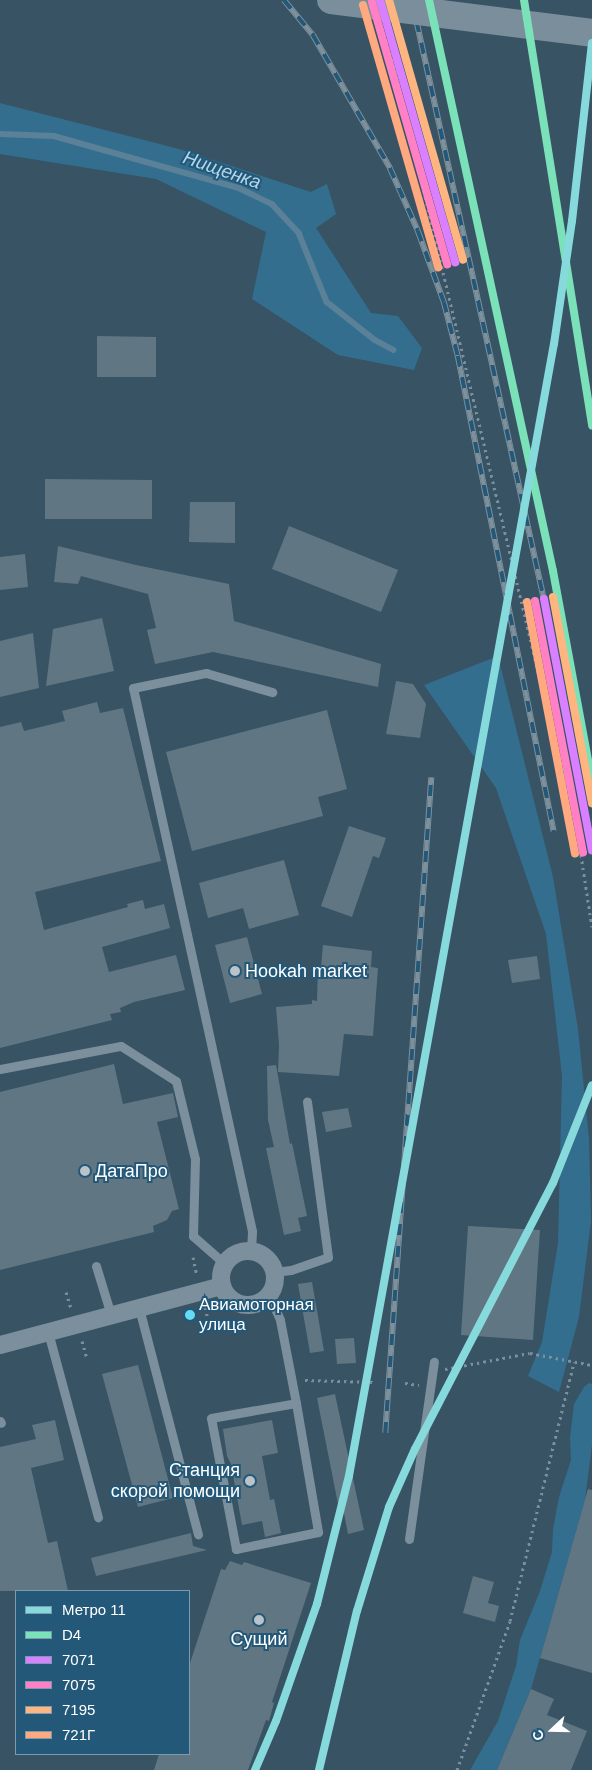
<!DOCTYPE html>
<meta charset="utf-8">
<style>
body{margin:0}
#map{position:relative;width:592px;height:1770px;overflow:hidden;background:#375364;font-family:Helvetica,sans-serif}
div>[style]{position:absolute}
.green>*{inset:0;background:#346e8e}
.stream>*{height:5.5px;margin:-2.75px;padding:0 2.75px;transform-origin:2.75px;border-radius:2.75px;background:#5b8199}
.building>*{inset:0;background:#617683}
.path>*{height:3px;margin-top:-1.5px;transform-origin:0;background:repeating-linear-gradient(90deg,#7b8f9c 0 2.5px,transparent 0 6.5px)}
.lane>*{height:9px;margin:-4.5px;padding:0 4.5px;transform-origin:4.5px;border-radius:4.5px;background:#7b8f9c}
.street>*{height:18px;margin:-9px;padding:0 9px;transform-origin:9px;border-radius:9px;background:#7b8f9c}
.street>.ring{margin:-9px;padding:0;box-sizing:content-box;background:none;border:18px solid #7b8f9c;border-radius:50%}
.rail>*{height:5.5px;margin-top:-2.75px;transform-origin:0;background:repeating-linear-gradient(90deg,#235878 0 11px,#7d909c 0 22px);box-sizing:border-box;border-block:1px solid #7d909c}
.primary-bridge>*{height:28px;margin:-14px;padding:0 14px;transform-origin:14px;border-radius:14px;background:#7a8e9b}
.rail-1>*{height:8px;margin:-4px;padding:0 4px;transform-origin:4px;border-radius:4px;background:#7ae1b8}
.rail-2>*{height:8px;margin:-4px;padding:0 4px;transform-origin:4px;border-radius:4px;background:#d880ff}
.rail-3>*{height:8px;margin:-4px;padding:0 4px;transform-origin:4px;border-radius:4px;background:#ff80c5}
.rail-4>*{height:8px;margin:-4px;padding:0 4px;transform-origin:4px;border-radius:4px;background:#ffb580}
.rail-5>*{height:8px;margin:-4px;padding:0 4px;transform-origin:4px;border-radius:4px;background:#ffa980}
.metro-1>*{height:8px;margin:-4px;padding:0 4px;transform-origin:4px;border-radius:4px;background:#87dadc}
.dots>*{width:14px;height:14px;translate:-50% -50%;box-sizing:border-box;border:2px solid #235878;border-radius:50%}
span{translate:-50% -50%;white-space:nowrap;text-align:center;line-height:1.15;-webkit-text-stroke:4px #235878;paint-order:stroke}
.bus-label{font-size:17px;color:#fff}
.left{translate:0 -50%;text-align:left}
.poi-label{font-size:18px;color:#fff}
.right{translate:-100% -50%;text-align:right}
.water-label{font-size:19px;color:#b0d7ec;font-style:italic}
.legend{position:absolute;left:15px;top:1590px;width:175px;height:165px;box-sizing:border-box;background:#235878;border:1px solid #7b9bae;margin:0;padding:6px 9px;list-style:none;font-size:15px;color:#fff}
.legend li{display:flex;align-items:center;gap:10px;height:25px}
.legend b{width:25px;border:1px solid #7b9bae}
.north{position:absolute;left:527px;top:1705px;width:50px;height:50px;-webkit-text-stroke:4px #235878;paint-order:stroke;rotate:249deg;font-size:14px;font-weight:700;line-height:20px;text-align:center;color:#fff}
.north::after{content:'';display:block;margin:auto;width:18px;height:22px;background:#fff;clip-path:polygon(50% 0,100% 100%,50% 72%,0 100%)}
</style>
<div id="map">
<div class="green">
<i style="clip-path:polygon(0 103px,179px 149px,311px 192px,327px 184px,336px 214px,316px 228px,371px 313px,398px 316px,422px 348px,414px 370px,338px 355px,252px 299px,266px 232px,156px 179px,0 154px)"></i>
<i style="clip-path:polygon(498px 656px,553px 877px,578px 1029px,589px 1139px,591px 1221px,579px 1317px,559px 1392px,528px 1376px,542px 1342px,558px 1243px,562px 1076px,546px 934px,496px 788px,424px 685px)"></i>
<i style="clip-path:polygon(589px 1383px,592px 1384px,592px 1445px,585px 1500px,531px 1689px,497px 1770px,470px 1770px,498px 1721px,516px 1666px,520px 1640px,540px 1591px,552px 1552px,553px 1529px,559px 1497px,571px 1460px,570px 1437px,574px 1404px,584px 1387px)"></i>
</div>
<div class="stream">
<i style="left:0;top:134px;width:54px;rotate:2.1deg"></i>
<i style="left:54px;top:136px;width:192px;rotate:15.7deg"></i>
<i style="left:239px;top:188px;width:37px;rotate:26deg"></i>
<i style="left:272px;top:204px;width:40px;rotate:47deg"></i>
<i style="left:299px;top:233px;width:74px;rotate:67.9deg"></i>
<i style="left:327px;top:302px;width:61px;rotate:38.4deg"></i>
<i style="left:375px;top:340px;width:21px;rotate:28deg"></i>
</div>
<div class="building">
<i style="clip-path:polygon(97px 336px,156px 337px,156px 377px,97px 377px)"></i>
<i style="clip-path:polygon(45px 479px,152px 480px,152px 519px,45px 519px)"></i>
<i style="clip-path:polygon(190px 502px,235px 502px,235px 543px,189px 542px)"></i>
<i style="clip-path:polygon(289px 526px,398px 570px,381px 612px,272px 569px)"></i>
<i style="clip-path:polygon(58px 546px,136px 565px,229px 584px,234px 621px,381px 664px,378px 687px,213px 652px,155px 664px,147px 630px,156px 628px,148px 594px,81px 576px,78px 584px,54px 582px)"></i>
<i style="clip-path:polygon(25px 554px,28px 587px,0 590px,0 557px)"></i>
<i style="clip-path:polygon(102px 618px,114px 671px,46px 686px,53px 629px)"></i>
<i style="clip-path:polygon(33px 633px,39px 688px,0 697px,0 641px)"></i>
<i style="clip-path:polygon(396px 681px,413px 684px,426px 704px,420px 738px,386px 734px)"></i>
<i style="clip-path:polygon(97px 702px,100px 713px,123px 708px,161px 861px,35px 892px,44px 930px,128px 907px,127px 904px,143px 900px,145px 909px,164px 904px,170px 928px,102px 947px,109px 972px,176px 955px,185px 990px,134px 1002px,120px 1008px,121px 1012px,110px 1014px,112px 1020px,0 1048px,0 727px,21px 722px,24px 731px,65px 721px,62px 711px)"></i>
<i style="clip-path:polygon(327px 710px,347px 789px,318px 797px,323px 816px,192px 851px,166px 752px)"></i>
<i style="clip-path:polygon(349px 826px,386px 838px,379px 858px,373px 856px,352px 917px,321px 906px)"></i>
<i style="clip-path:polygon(284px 860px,299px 915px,249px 929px,243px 908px,208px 918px,199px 883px)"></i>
<i style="clip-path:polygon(247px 937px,262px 994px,230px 1003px,215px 945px)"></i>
<i style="clip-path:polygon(323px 945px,372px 951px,371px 967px,378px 968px,373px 1036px,344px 1034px,339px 1076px,278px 1072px,279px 1045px,276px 1007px,312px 1004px,312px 1000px,317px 1001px,318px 967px,321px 967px)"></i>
<i style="clip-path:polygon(537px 956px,540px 979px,512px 983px,508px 960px)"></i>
<i style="clip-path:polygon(114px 1064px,123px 1104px,173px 1093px,178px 1117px,157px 1122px,179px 1209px,172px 1211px,167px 1220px,153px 1226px,154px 1232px,0 1270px,0 1092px)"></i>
<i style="clip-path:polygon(276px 1065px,290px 1144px,292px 1143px,307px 1216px,298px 1218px,301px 1231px,284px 1235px,266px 1148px,274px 1147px,268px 1120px,267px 1066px)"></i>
<i style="clip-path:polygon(348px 1108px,352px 1127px,326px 1132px,322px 1112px)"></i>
<i style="clip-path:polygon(468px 1226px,540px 1230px,533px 1340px,461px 1335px)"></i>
<i style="clip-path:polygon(312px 1282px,324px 1351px,310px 1353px,298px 1284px)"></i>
<i style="clip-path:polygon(354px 1338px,356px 1363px,337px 1364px,335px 1339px)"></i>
<i style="clip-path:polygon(138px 1365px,173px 1498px,138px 1507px,102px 1374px)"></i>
<i style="clip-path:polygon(335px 1394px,364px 1530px,348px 1534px,343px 1508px,339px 1509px,317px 1398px)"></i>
<i style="clip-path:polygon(55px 1420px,64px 1460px,31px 1468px,48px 1543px,57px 1541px,68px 1591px,0 1591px,0 1447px,36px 1439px,32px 1425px)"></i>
<i style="clip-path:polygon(272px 1420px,278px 1453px,262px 1456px,270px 1500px,274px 1499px,281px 1533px,265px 1537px,262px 1521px,242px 1525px,231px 1464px,227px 1456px,223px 1429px)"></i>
<i style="clip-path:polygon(588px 1489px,592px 1490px,592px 1673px,540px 1658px)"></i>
<i style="clip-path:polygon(191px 1533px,193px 1546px,207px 1550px,96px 1576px,91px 1558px)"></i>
<i style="clip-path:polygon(230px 1561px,242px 1565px,244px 1562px,311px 1583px,272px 1702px,274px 1703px,269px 1721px,266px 1720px,248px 1770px,154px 1770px,159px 1754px,189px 1754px,189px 1666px,221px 1569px,225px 1570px)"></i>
<i style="clip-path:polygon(473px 1576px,494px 1582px,488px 1603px,499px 1606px,495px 1622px,463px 1613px)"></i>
<i style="clip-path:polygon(531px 1689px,554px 1699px,547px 1715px,587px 1731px,571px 1770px,497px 1770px)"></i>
</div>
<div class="path">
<i style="left:382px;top:28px;width:44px;rotate:72.8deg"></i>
<i style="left:395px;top:70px;width:666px;rotate:76.63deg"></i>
<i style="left:549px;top:718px;width:101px;rotate:75.1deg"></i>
<i style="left:575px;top:816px;width:112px;rotate:81.3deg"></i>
<i style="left:193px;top:1257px;width:19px;rotate:78deg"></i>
<i style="left:66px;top:1292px;width:17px;rotate:73deg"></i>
<i style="left:205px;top:1307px;width:21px;rotate:76deg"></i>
<i style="left:82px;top:1341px;width:18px;rotate:74deg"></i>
<i style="left:445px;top:1369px;width:86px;rotate:-10.7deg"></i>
<i style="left:530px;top:1353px;width:63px;rotate:11deg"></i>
<i style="left:305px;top:1380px;width:69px;rotate:1.7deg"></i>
<i style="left:405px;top:1383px;width:14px;rotate:8deg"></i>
<i style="left:457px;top:1770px;width:158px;rotate:-70.4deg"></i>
<i style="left:510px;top:1621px;width:267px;rotate:-76.1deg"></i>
</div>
<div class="lane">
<i style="left:0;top:1069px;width:123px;rotate:-10.8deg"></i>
<i style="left:121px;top:1046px;width:65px;rotate:32.5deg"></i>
<i style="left:176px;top:1081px;width:80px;rotate:76.3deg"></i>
<i style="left:195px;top:1159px;width:77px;rotate:91.5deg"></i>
<i style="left:193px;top:1236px;width:43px;rotate:41.2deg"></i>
<i style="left:251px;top:1251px;width:20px;rotate:-87deg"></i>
<i style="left:252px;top:1231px;width:556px;rotate:-102.36deg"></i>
<i style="left:133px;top:688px;width:75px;rotate:-11.6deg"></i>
<i style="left:206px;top:673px;width:69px;rotate:16.1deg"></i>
<i style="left:96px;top:1266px;width:51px;rotate:73deg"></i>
<i style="left:274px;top:1272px;width:17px;rotate:-7deg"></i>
<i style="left:291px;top:1270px;width:39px;rotate:-19deg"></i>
<i style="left:328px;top:1257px;width:157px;rotate:-97.7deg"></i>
<i style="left:269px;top:1295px;width:27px;rotate:66deg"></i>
<i style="left:280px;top:1320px;width:85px;rotate:79.1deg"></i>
<i style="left:296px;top:1403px;width:131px;rotate:80.3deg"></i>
<i style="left:318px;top:1532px;width:84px;rotate:168.3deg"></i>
<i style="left:236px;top:1549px;width:133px;rotate:-100.8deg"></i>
<i style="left:211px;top:1418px;width:86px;rotate:-10deg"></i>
<i style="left:139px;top:1308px;width:234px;rotate:75.4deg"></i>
<i style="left:48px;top:1332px;width:192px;rotate:74.9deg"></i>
<i style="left:0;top:1421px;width:2px;rotate:63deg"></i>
<i style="left:409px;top:1539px;width:179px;rotate:-82deg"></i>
</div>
<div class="street">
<i class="ring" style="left:221px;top:1251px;width:36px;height:36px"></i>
<i style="left:0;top:1345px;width:230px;rotate:-14.9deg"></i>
</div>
<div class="rail">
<i style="left:284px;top:0;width:45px;rotate:50.4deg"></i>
<i style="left:313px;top:35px;width:154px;rotate:59.9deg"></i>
<i style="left:390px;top:168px;width:69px;rotate:66deg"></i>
<i style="left:418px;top:231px;width:76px;rotate:69.9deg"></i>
<i style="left:444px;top:302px;width:56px;rotate:75.5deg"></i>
<i style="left:458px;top:356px;width:485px;rotate:78.6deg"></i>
<i style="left:412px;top:0;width:613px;rotate:77.57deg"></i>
<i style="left:385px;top:1433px;width:657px;rotate:-85.98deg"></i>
</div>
<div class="primary-bridge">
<i style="left:331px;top:0;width:263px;rotate:7.2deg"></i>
</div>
<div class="rail-1">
<i style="left:429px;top:0;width:584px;rotate:77.75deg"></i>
<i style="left:553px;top:571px;width:214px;rotate:79.5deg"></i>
<i style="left:524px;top:0;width:431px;rotate:80.9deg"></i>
</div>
<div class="rail-2">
<i style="left:380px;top:0;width:273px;rotate:74deg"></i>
<i style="left:544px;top:599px;width:256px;rotate:79.2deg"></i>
</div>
<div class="rail-3">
<i style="left:372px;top:2px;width:273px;rotate:74deg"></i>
<i style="left:535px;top:601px;width:256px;rotate:79.2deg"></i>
</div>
<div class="rail-4">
<i style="left:389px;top:0;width:270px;rotate:74.1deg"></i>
<i style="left:553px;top:597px;width:210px;rotate:79.3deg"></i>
</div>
<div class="rail-5">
<i style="left:363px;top:5px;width:273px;rotate:74deg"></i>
<i style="left:527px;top:602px;width:256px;rotate:79.2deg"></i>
</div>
<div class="metro-1">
<i style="left:255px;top:1770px;width:53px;rotate:-66.8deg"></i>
<i style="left:276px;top:1721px;width:124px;rotate:-70.7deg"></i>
<i style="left:317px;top:1604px;width:132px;rotate:-76deg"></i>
<i style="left:349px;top:1476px;width:1150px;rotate:-79.74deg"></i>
<i style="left:554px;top:344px;width:124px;rotate:-81.7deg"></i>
<i style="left:572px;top:221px;width:179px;rotate:-83.6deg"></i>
<i style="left:319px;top:1770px;width:163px;rotate:-76.6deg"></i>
<i style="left:357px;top:1611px;width:109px;rotate:-72.9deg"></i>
<i style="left:389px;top:1507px;width:64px;rotate:-65.9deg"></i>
<i style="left:415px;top:1449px;width:300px;rotate:-62.6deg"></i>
<i style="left:553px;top:1183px;width:105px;rotate:-68.3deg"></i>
</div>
<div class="dots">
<i style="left:235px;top:971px;background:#b9c3c9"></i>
<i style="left:85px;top:1171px;background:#b9c3c9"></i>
<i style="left:190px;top:1315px;background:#66dbf5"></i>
<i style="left:250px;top:1481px;background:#b9c3c9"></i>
<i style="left:259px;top:1620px;background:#b9c3c9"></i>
</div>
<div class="bus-label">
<span class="left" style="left:199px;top:1315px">Авиамоторная<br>улица</span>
</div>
<div class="poi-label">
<span class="left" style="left:245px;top:971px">Hookah market</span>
<span class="left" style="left:95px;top:1171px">ДатаПро</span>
<span class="right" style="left:240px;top:1481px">Станция<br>скорой помощи</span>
<span style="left:259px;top:1639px">Сущий</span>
</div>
<div class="water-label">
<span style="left:222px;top:170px;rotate:19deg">Нищенка</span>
</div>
<ul class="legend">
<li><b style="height:6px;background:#87dadc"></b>Метро 11</li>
<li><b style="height:6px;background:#7ae1b8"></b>D4</li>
<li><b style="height:6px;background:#d880ff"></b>7071</li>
<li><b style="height:6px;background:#ff80c5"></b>7075</li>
<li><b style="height:6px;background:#ffb580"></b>7195</li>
<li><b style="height:6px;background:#ffa980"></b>721Г</li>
</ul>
<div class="north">С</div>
</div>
